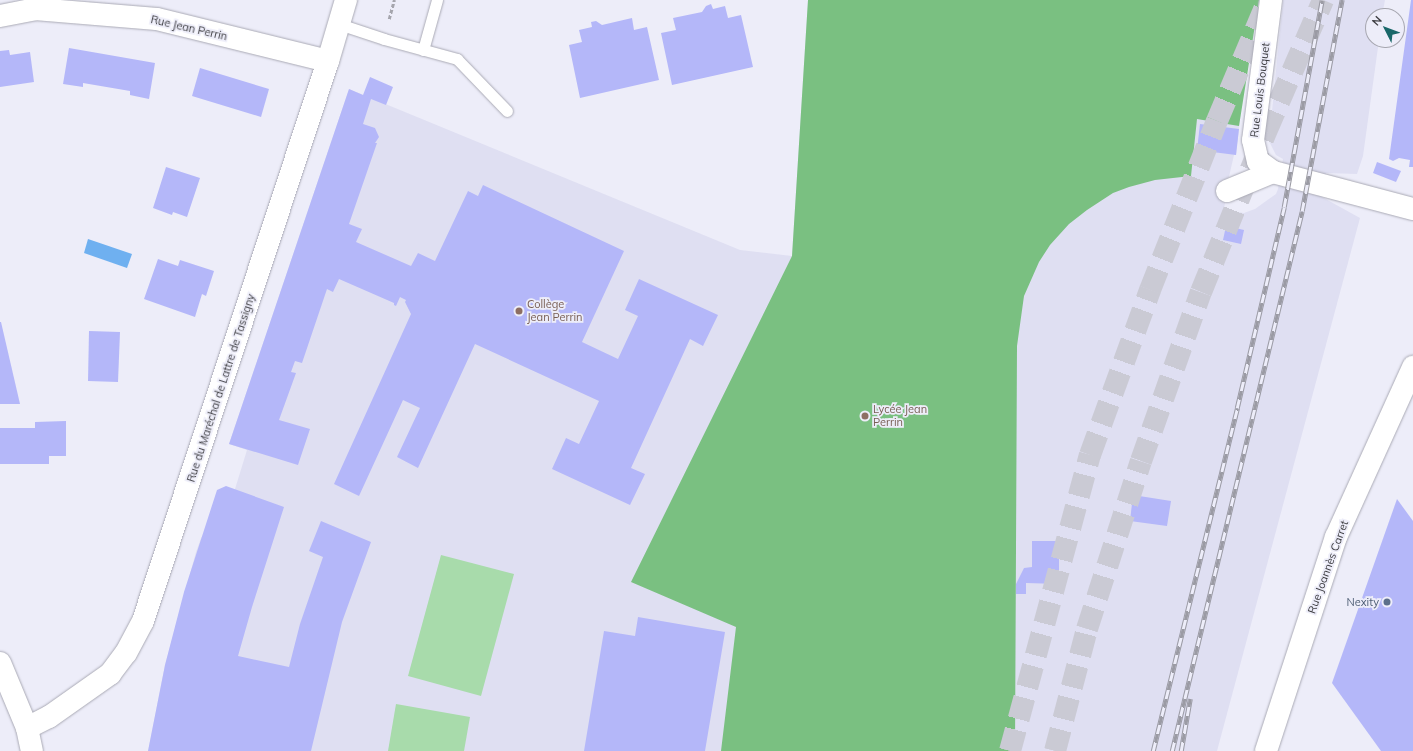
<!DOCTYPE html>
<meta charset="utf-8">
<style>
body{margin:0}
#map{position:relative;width:1413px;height:751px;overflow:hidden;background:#ededf9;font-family:Mulish,sans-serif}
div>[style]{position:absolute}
.built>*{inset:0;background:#dfdff2}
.green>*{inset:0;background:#a8dbab}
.forest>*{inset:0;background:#7ac081}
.water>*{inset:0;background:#6fb0f0}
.building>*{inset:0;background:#b4b7f9}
.trunk-tunnel>*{height:22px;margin-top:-11px;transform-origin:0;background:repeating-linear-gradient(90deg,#cacad4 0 22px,transparent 0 33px)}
.path>*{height:2.5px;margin-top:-1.25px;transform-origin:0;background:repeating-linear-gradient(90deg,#a5a5ad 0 4px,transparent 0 6px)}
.roads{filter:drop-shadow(0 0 1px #aaaab5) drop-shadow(0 0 1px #aaaab5)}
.service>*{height:11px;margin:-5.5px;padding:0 5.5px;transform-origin:5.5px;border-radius:5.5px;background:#fff}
.minor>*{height:22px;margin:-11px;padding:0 11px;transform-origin:11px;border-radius:11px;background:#fff}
.tertiary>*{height:22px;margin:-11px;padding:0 11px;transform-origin:11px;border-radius:11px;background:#fff}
.rail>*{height:4.5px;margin-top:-2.25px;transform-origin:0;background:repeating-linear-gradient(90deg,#ededf9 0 9px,#9b9ba4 0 18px);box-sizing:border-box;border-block:1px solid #9b9ba4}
.dots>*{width:11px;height:11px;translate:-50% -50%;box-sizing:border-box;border:2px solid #ededf9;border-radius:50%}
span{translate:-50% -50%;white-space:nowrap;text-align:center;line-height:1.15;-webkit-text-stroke:3.5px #ededf9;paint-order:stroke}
.street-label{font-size:11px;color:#3c3c40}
.education-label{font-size:11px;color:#785e54}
.left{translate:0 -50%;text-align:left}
.service-label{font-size:11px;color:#4e5e75}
.right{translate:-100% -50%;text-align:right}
.north{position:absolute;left:1365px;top:8px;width:40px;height:40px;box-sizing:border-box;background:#ededf9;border:1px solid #a6a6af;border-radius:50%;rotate:312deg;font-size:11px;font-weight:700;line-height:16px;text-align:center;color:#3c3c40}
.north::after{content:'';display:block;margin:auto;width:14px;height:18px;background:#196769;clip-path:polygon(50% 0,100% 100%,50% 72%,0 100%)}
</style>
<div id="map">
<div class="built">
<i style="clip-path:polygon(808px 0,1241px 110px,1236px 155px,1234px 155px,1228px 181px,1224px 210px,1244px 213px,1255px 209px,1276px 194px,1278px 189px,1283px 159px,1276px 155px,1269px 141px,1283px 0,1385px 0,1382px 16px,1373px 16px,1373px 40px,1379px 40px,1363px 156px,1357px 174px,1326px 173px,1322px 197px,1360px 218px,1217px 751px,148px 751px,165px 665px,196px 552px,201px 538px,235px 489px,247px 450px,229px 444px,349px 89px,740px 250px,792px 256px)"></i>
</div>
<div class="green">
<i style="clip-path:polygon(441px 555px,514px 574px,481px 696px,408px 676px)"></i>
<i style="clip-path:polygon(396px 704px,470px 717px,464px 751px,388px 751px)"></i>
</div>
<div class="forest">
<i style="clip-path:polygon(808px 0,1259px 0,1239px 126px,1197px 119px,1191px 176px,1155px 180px,1129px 187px,1113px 193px,1087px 210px,1069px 224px,1050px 245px,1039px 262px,1024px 296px,1017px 346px,1015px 751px,721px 751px,736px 627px,631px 582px,792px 256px)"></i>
</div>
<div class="water">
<i style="clip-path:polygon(88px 239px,132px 254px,127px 268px,84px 253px)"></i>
</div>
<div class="building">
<i style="clip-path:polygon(1411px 0,1413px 0,1413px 167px,1409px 167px,1410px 160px,1399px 158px,1393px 161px,1389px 159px)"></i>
<i style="clip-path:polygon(711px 4px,713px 9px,725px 6px,728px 18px,741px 15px,753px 67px,672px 85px,661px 33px,676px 30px,673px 18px,702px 12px,706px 6px)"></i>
<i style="clip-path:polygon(632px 18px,634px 30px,647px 27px,659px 80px,580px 98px,569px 45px,582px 42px,579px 30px,592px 27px,591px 22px,596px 21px,602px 25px)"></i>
<i style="clip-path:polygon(69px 48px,155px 63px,149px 99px,130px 95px,130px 91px,83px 83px,83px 87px,63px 84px)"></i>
<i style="clip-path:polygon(9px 50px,10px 55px,30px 52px,34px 82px,0 87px,0 51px)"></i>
<i style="clip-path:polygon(200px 68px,269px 89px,261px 117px,192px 96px)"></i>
<i style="clip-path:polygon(370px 77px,393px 87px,386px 105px,371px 99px,363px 124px,375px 128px,379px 137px,375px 143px,377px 143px,349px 224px,362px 229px,356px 242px,411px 266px,418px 253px,435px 261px,468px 191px,478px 196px,483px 185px,624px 251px,582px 342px,618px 359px,638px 316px,625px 310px,639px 279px,718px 315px,703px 346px,690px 339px,631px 468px,645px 474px,630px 505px,552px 469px,566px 438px,579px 444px,599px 401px,475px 344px,418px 468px,397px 457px,420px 408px,403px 400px,359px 496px,334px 484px,411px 314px,405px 302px,406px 300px,400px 297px,396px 306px,394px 305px,394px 303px,339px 279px,333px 292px,327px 289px,302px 363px,295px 361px,291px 372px,296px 373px,279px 420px,310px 429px,298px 465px,229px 444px,349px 89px,363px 95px)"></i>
<i style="clip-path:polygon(1200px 124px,1239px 129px,1236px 155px,1197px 150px)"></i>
<i style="clip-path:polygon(1377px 162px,1401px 171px,1396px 182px,1373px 173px)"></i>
<i style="clip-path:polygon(166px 167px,200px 178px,187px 217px,173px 212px,172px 215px,153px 208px)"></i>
<i style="clip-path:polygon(1226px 226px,1244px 230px,1241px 244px,1223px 240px)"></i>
<i style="clip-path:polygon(158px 259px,178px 266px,180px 260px,214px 271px,206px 296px,202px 294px,195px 317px,144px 299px)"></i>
<i style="clip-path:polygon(0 322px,1px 322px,20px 404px,0 404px)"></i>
<i style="clip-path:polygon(89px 331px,120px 332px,118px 382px,88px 381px)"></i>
<i style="clip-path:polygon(66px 421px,66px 456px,49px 456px,49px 464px,0 464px,0 428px,35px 428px,35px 422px)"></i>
<i style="clip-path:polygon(226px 486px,284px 507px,252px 607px,238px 656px,289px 667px,300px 624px,323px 557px,309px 551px,321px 521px,371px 542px,342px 622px,311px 751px,148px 751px,165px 665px,184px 592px,217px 490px)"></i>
<i style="clip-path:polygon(1133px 495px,1171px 501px,1167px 526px,1130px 521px)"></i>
<i style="clip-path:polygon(1397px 499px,1413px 521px,1413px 751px,1381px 751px,1332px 683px)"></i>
<i style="clip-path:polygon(1032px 541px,1059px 541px,1059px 584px,1026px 583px,1026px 594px,1016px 594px,1016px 584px,1024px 568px,1032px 567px)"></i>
<i style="clip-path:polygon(638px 617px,725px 632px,705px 751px,584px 751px,604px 631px,635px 636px)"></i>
</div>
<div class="trunk-tunnel">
<i style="left:1010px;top:751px;width:307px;rotate:-74.9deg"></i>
<i style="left:1090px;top:455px;width:176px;rotate:-70deg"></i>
<i style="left:1150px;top:290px;width:182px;rotate:-68.4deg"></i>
<i style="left:1217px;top:121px;width:131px;rotate:-67.1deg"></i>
<i style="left:1055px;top:751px;width:126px;rotate:-75.3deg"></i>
<i style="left:1087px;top:629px;width:176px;rotate:-72.2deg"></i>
<i style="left:1141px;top:461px;width:179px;rotate:-70.5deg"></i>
<i style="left:1201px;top:292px;width:173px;rotate:-67.9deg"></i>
<i style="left:1266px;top:132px;width:144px;rotate:-66.6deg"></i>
</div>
<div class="path">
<i style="left:389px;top:19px;width:20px;rotate:-75deg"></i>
</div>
<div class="roads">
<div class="service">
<i style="left:339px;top:24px;width:47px;rotate:18.4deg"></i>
<i style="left:384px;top:39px;width:76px;rotate:15.3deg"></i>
<i style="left:457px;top:59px;width:72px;rotate:46.1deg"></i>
<i style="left:423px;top:50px;width:52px;rotate:-74.4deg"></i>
</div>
<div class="minor">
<i style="left:1271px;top:0;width:141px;rotate:97.3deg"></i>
<i style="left:1253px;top:140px;width:22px;rotate:77deg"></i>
<i style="left:1258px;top:161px;width:19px;rotate:36deg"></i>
<i style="left:1273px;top:172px;width:145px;rotate:14.8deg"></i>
<i style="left:0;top:16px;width:36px;rotate:-11deg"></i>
<i style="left:35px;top:9px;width:122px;rotate:4.7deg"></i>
<i style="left:157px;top:19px;width:176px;rotate:13.8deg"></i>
<i style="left:1227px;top:191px;width:50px;rotate:-22.4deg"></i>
<i style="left:0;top:663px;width:70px;rotate:67.4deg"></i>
<i style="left:27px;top:728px;width:24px;rotate:78deg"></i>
<i style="left:27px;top:728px;width:25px;rotate:-27deg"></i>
<i style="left:49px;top:717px;width:75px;rotate:-35.2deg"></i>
<i style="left:110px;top:674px;width:26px;rotate:-53deg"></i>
<i style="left:126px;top:653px;width:36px;rotate:-62deg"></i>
<i style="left:143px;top:621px;width:590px;rotate:-71.72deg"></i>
<i style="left:328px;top:61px;width:64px;rotate:-73.6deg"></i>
</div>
<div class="tertiary">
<i style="left:1266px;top:751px;width:225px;rotate:-71.9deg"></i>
<i style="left:1336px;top:537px;width:187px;rotate:-65.6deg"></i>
</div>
</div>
<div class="rail">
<i style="left:1153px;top:751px;width:353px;rotate:-76.2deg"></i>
<i style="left:1237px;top:408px;width:206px;rotate:-76.8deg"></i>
<i style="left:1284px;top:207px;width:210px;rotate:-79.6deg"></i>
<i style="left:1172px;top:751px;width:555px;rotate:-76.46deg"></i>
<i style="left:1302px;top:211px;width:215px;rotate:-79.3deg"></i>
<i style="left:1181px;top:751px;width:53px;rotate:-80.2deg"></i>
</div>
<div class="dots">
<i style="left:519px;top:311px;background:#8d6e63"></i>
<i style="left:865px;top:416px;background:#8d6e63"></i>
<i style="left:1387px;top:602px;background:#5c6f8a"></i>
</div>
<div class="street-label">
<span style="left:189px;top:28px;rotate:13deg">Rue Jean Perrin</span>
<span style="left:1260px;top:90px;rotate:-83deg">Rue Louis Bouquet</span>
<span style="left:221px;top:388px;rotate:-72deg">Rue du Maréchal de Lattre de Tassigny</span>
<span style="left:1328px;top:567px;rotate:-70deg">Rue Joannès Carret</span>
</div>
<div class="education-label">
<span class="left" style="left:527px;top:311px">Collège<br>Jean Perrin</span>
<span class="left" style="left:873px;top:416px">Lycée Jean<br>Perrin</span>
</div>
<div class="service-label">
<span class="right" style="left:1379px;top:602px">Nexity</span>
</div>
<div class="north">N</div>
</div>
